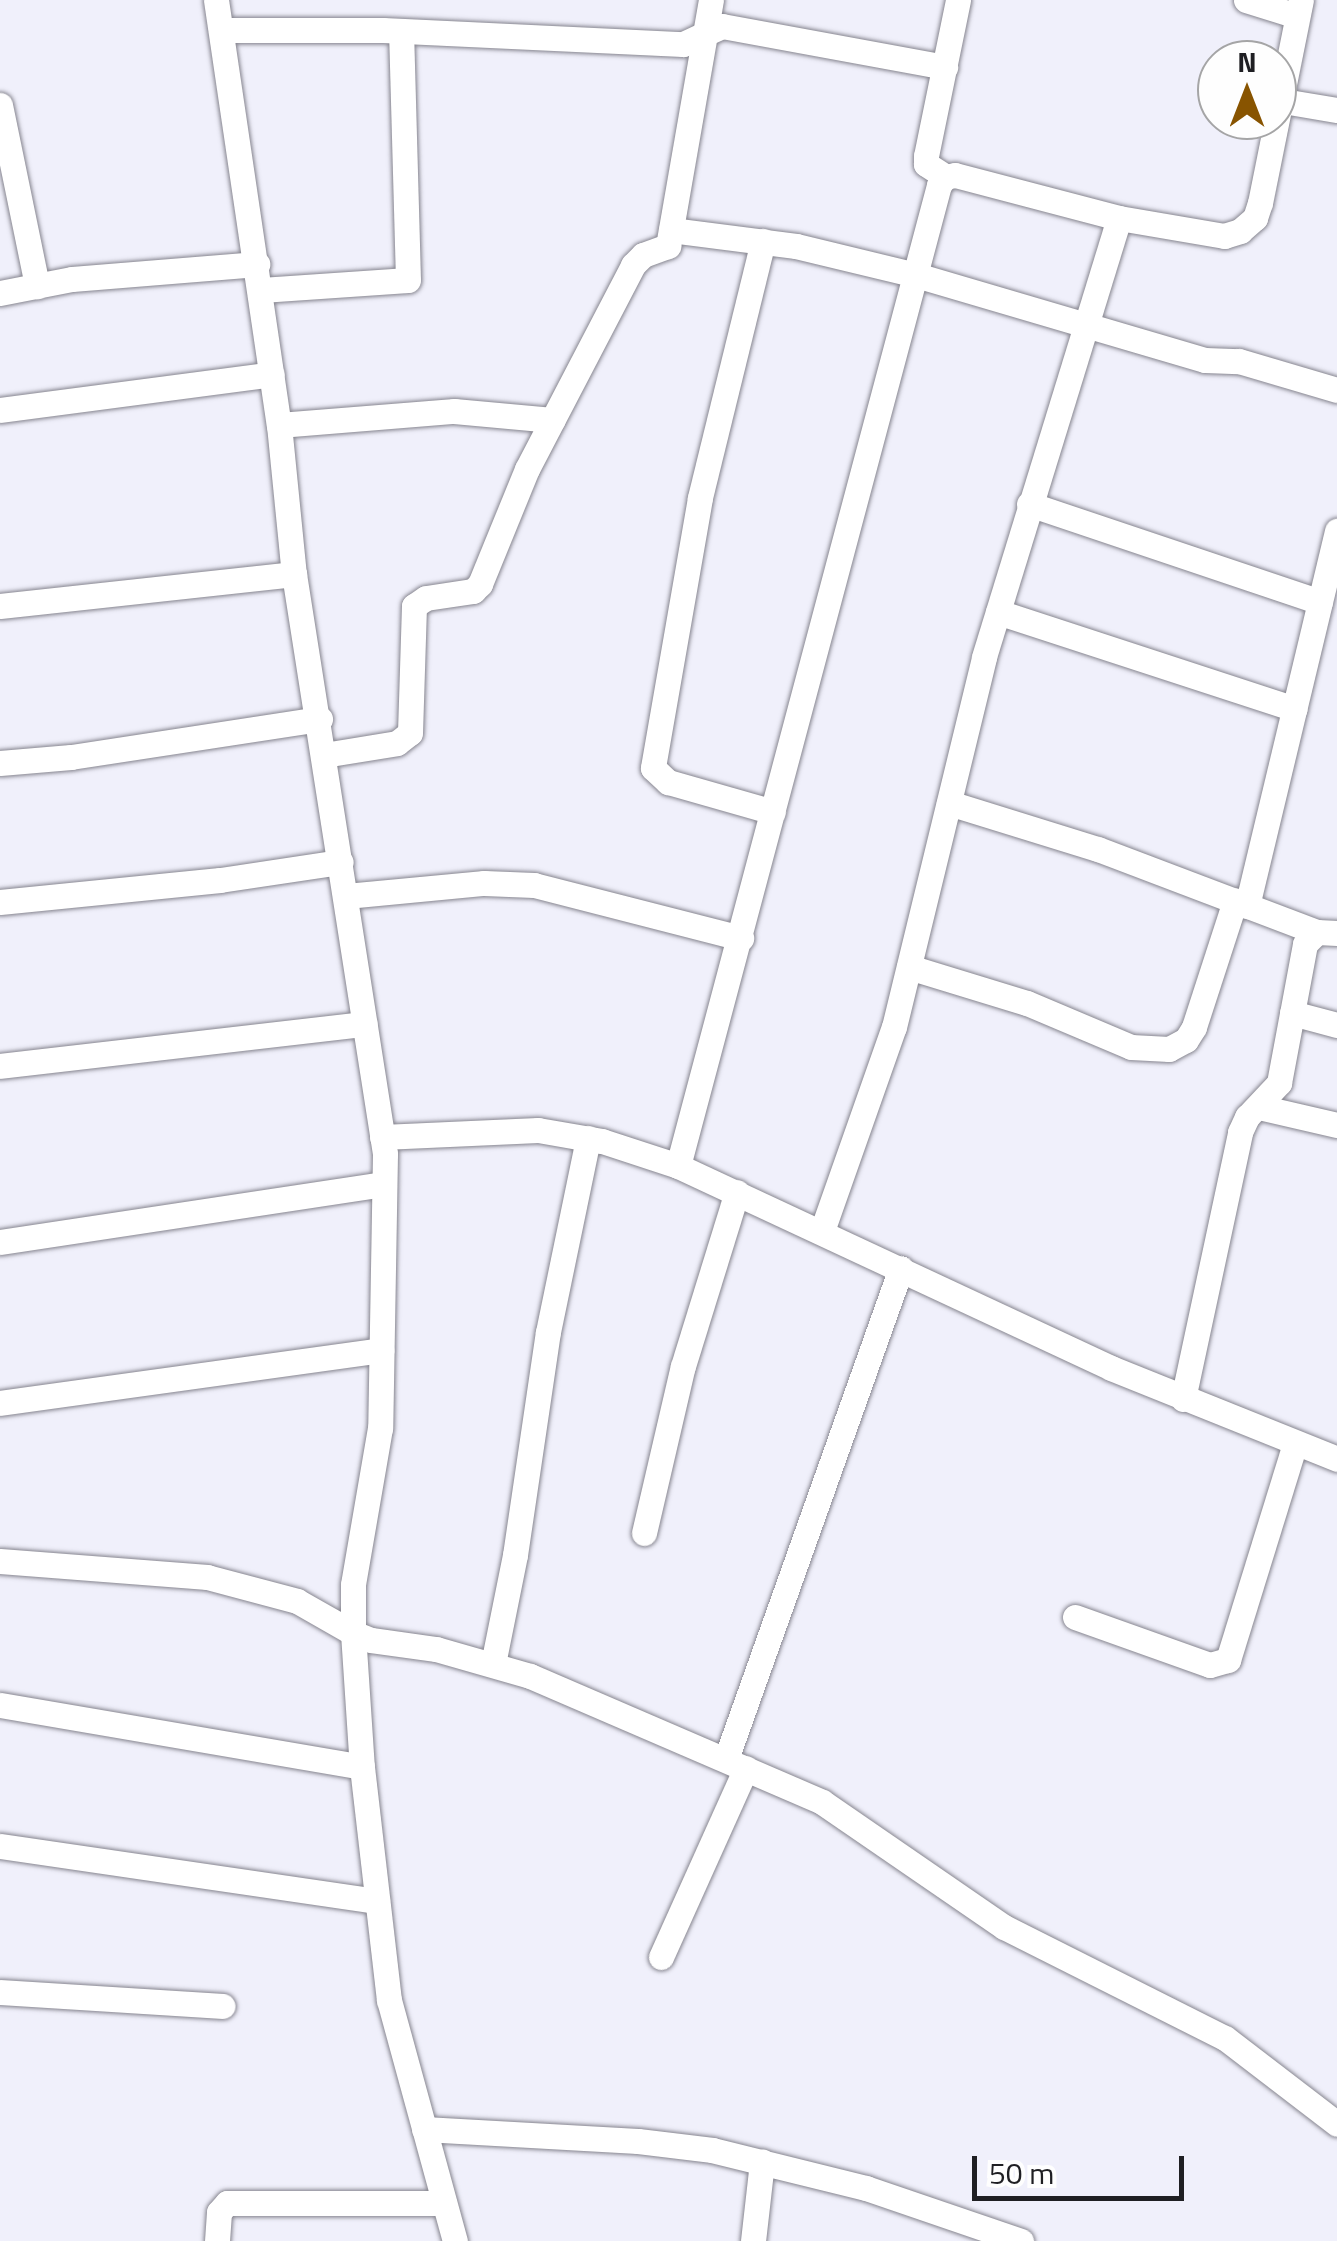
<!DOCTYPE html>
<style>
body{margin:0}
#map{position:relative;width:1337px;height:2241px;overflow:hidden;background:#f0f0fb;font-family:"Titillium Web",sans-serif}
div>[style]{position:absolute}
.roads{filter:drop-shadow(0 0 2px #86858f) drop-shadow(0 0 2px #86858f)}
.minor>*{height:25px;margin:-12.5px;padding:0 12.5px;transform-origin:12.5px;border-radius:12.5px;background:#fff}
span{translate:-50% -50%;white-space:nowrap;text-align:center;line-height:1.15;-webkit-text-stroke:8px #fefefe;paint-order:stroke}
.north{position:absolute;left:1197px;top:40px;width:100px;height:100px;box-sizing:border-box;background:#fefefe;border:2px solid #a5a5a6;border-radius:50%;rotate:0deg;font-size:28px;font-weight:700;line-height:40px;text-align:center;color:#1f1f23}
.north::after{content:'';display:block;margin:auto;width:35px;height:45px;background:#885400;clip-path:polygon(50% 0,100% 100%,50% 72%,0 100%)}
.scale{position:absolute;left:972px;top:2156px;width:212px;height:45px;box-sizing:border-box;border:5px solid #1f1f23;border-top:0;padding-left:12px;font-size:30px;line-height:35px;white-space:nowrap;color:#1f1f23;-webkit-text-stroke:8px #fefefe;paint-order:stroke}
</style>
<div id="map">
<div class="roads">
<div class="minor">
<i style="left:216px;top:0;width:430px;rotate:81.6deg"></i>
<i style="left:279px;top:425px;width:150px;rotate:84.3deg"></i>
<i style="left:294px;top:574px;width:587px;rotate:81.08deg"></i>
<i style="left:385px;top:1154px;width:274px;rotate:91deg"></i>
<i style="left:380px;top:1428px;width:159px;rotate:99.8deg"></i>
<i style="left:353px;top:1585px;width:48px;rotate:90deg"></i>
<i style="left:353px;top:1633px;width:19px;rotate:21deg"></i>
<i style="left:371px;top:1640px;width:66px;rotate:7.9deg"></i>
<i style="left:436px;top:1649px;width:98px;rotate:16deg"></i>
<i style="left:530px;top:1676px;width:318px;rotate:23.3deg"></i>
<i style="left:822px;top:1802px;width:221px;rotate:34.5deg"></i>
<i style="left:1004px;top:1927px;width:247px;rotate:26.7deg"></i>
<i style="left:1225px;top:2038px;width:141px;rotate:37.5deg"></i>
<i style="left:1246px;top:0;width:53px;rotate:17.4deg"></i>
<i style="left:222px;top:30px;width:161px"></i>
<i style="left:383px;top:30px;width:300px;rotate:2.7deg"></i>
<i style="left:683px;top:44px;width:43px;rotate:-24.8deg"></i>
<i style="left:722px;top:26px;width:227px;rotate:10.4deg"></i>
<i style="left:1283px;top:101px;width:55px;rotate:9.5deg"></i>
<i style="left:0;top:105px;width:185px;rotate:78.4deg"></i>
<i style="left:946px;top:177px;width:24px;rotate:-147deg"></i>
<i style="left:926px;top:164px;width:8px;rotate:-90deg"></i>
<i style="left:926px;top:156px;width:159px;rotate:-78.4deg"></i>
<i style="left:671px;top:230px;width:126px;rotate:7.3deg"></i>
<i style="left:796px;top:246px;width:123px;rotate:13.6deg"></i>
<i style="left:916px;top:275px;width:301px;rotate:16.4deg"></i>
<i style="left:1205px;top:360px;width:34px;rotate:2deg"></i>
<i style="left:1239px;top:361px;width:102px;rotate:16.5deg"></i>
<i style="left:763px;top:241px;width:265px;rotate:103.8deg"></i>
<i style="left:700px;top:498px;width:274px;rotate:99.9deg"></i>
<i style="left:653px;top:768px;width:21px;rotate:43deg"></i>
<i style="left:668px;top:782px;width:109px;rotate:15.9deg"></i>
<i style="left:261px;top:290px;width:147px;rotate:-3.9deg"></i>
<i style="left:408px;top:280px;width:249px;rotate:-91.6deg"></i>
<i style="left:0;top:293px;width:73px;rotate:-11deg"></i>
<i style="left:72px;top:279px;width:186px;rotate:-4.6deg"></i>
<i style="left:0;top:410px;width:274px;rotate:-7.5deg"></i>
<i style="left:279px;top:425px;width:176px;rotate:-4.6deg"></i>
<i style="left:454px;top:411px;width:99px;rotate:5.2deg"></i>
<i style="left:1029px;top:504px;width:307px;rotate:18.6deg"></i>
<i style="left:0;top:606px;width:296px;rotate:-6.2deg"></i>
<i style="left:998px;top:612px;width:312px;rotate:18.1deg"></i>
<i style="left:324px;top:755px;width:74px;rotate:-9.3deg"></i>
<i style="left:397px;top:743px;width:16px;rotate:-38deg"></i>
<i style="left:410px;top:733px;width:127px;rotate:-88.2deg"></i>
<i style="left:414px;top:606px;width:14px;rotate:-34deg"></i>
<i style="left:426px;top:598px;width:48px;rotate:-8.5deg"></i>
<i style="left:473px;top:591px;width:10px;rotate:-45deg"></i>
<i style="left:480px;top:584px;width:124px;rotate:-67.8deg"></i>
<i style="left:527px;top:469px;width:230px;rotate:-62.5deg"></i>
<i style="left:633px;top:265px;width:14px;rotate:-45deg"></i>
<i style="left:643px;top:255px;width:27px;rotate:-20deg"></i>
<i style="left:668px;top:246px;width:250px;rotate:-80.1deg"></i>
<i style="left:0;top:763px;width:71px;rotate:-4.8deg"></i>
<i style="left:71px;top:757px;width:252px;rotate:-8.7deg"></i>
<i style="left:949px;top:803px;width:156px;rotate:17.2deg"></i>
<i style="left:1098px;top:849px;width:234px;rotate:20.8deg"></i>
<i style="left:346px;top:896px;width:139px;rotate:-5.4deg"></i>
<i style="left:484px;top:883px;width:50px;rotate:2.3deg"></i>
<i style="left:534px;top:885px;width:214px;rotate:14.4deg"></i>
<i style="left:0;top:902px;width:221px;rotate:-5.7deg"></i>
<i style="left:220px;top:880px;width:122px;rotate:-8.5deg"></i>
<i style="left:1247px;top:906px;width:386px;rotate:-76.5deg"></i>
<i style="left:909px;top:967px;width:123px;rotate:17deg"></i>
<i style="left:1027px;top:1003px;width:113px;rotate:22.9deg"></i>
<i style="left:1131px;top:1047px;width:38px;rotate:3deg"></i>
<i style="left:1169px;top:1049px;width:19px;rotate:-28deg"></i>
<i style="left:1186px;top:1040px;width:15px;rotate:-58deg"></i>
<i style="left:1194px;top:1027px;width:133px;rotate:-72deg"></i>
<i style="left:1292px;top:1013px;width:47px;rotate:14.9deg"></i>
<i style="left:0;top:1066px;width:367px;rotate:-6.6deg"></i>
<i style="left:1259px;top:1107px;width:80px;rotate:13deg"></i>
<i style="left:382px;top:1137px;width:156px;rotate:-2.6deg"></i>
<i style="left:538px;top:1130px;width:65px;rotate:9.8deg"></i>
<i style="left:602px;top:1141px;width:80px;rotate:18.2deg"></i>
<i style="left:678px;top:1166px;width:478px;rotate:25deg"></i>
<i style="left:1111px;top:1368px;width:244px;rotate:21.9deg"></i>
<i style="left:678px;top:1166px;width:1015px;rotate:-75.1deg"></i>
<i style="left:939px;top:185px;width:10px;rotate:-53deg"></i>
<i style="left:945px;top:177px;width:10px;rotate:-11deg"></i>
<i style="left:955px;top:175px;width:170px;rotate:14.7deg"></i>
<i style="left:1119px;top:218px;width:107px;rotate:9.7deg"></i>
<i style="left:1224px;top:236px;width:17px;rotate:-17deg"></i>
<i style="left:1240px;top:231px;width:20px;rotate:-41deg"></i>
<i style="left:1255px;top:218px;width:16px;rotate:-72deg"></i>
<i style="left:1260px;top:203px;width:207px;rotate:-78.6deg"></i>
<i style="left:822px;top:1231px;width:216px;rotate:-70.6deg"></i>
<i style="left:894px;top:1027px;width:381px;rotate:-76.3deg"></i>
<i style="left:984px;top:657px;width:459px;rotate:-72.9deg"></i>
<i style="left:0;top:1242px;width:388px;rotate:-8.6deg"></i>
<i style="left:1183px;top:1399px;width:273px;rotate:-77.9deg"></i>
<i style="left:1240px;top:1132px;width:17px;rotate:-65deg"></i>
<i style="left:1247px;top:1117px;width:47px;rotate:-46.7deg"></i>
<i style="left:1279px;top:1083px;width:141px;rotate:-79.4deg"></i>
<i style="left:1305px;top:944px;width:17px;rotate:-45deg"></i>
<i style="left:1317px;top:932px;width:20px;rotate:3deg"></i>
<i style="left:0;top:1403px;width:385px;rotate:-7.9deg"></i>
<i style="left:644px;top:1533px;width:171px;rotate:-76.9deg"></i>
<i style="left:683px;top:1366px;width:182px;rotate:-72.8deg"></i>
<i style="left:0;top:1561px;width:208px;rotate:4.4deg"></i>
<i style="left:207px;top:1577px;width:93px;rotate:14.9deg"></i>
<i style="left:297px;top:1601px;width:64px;rotate:29.7deg"></i>
<i style="left:353px;top:1633px;width:134px;rotate:86.2deg"></i>
<i style="left:362px;top:1767px;width:235px;rotate:83.4deg"></i>
<i style="left:389px;top:2000px;width:250px;rotate:74.7deg"></i>
<i style="left:1075px;top:1617px;width:143px;rotate:19.6deg"></i>
<i style="left:1210px;top:1665px;width:19px;rotate:-16deg"></i>
<i style="left:1228px;top:1660px;width:226px;rotate:-72.8deg"></i>
<i style="left:493px;top:1664px;width:111px;rotate:-78.6deg"></i>
<i style="left:515px;top:1555px;width:225px;rotate:-81.6deg"></i>
<i style="left:548px;top:1332px;width:198px;rotate:-78.3deg"></i>
<i style="left:0;top:1705px;width:367px;rotate:9.7deg"></i>
<i style="left:726px;top:1759px;width:521px;rotate:-70.38deg"></i>
<i style="left:0;top:1846px;width:381px;rotate:8.3deg"></i>
<i style="left:661px;top:1957px;width:207px;rotate:-65.8deg"></i>
<i style="left:0;top:1992px;width:223px;rotate:3.6deg"></i>
<i style="left:424px;top:2129px;width:214px;rotate:3.2deg"></i>
<i style="left:638px;top:2141px;width:75px;rotate:6.9deg"></i>
<i style="left:712px;top:2150px;width:159px;rotate:13.9deg"></i>
<i style="left:866px;top:2188px;width:164px;rotate:18.9deg"></i>
<i style="left:217px;top:2241px;width:29px;rotate:-86deg"></i>
<i style="left:219px;top:2212px;width:12px;rotate:-48deg"></i>
<i style="left:227px;top:2203px;width:217px"></i>
<i style="left:753px;top:2241px;width:80px;rotate:-83.5deg"></i>
</div>
</div>
<div class="north">N</div>
<div class="scale">50 m</div>
</div>
